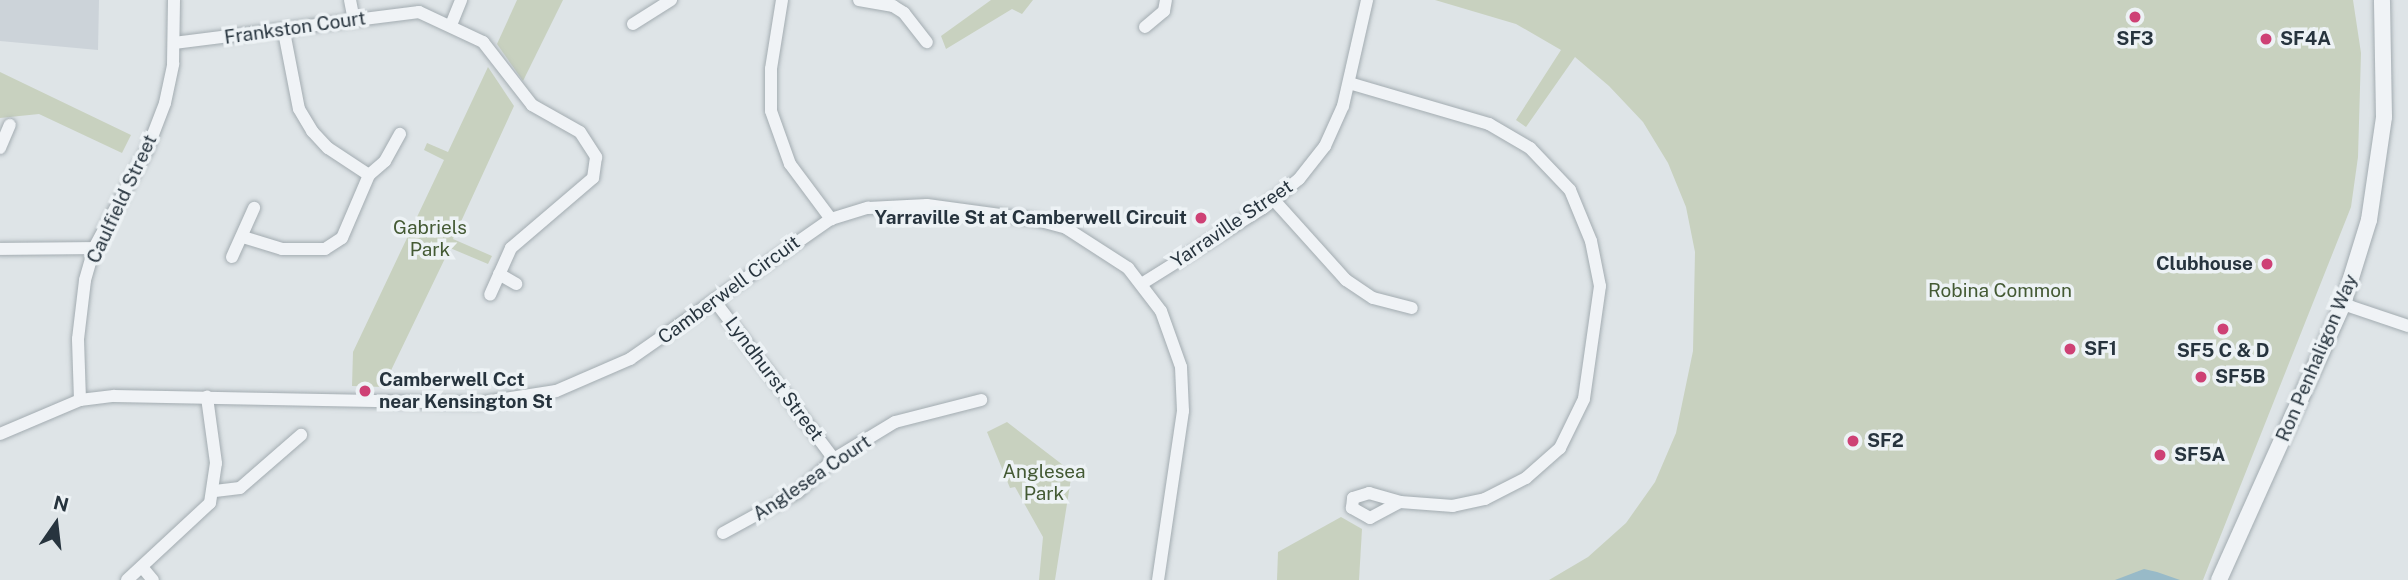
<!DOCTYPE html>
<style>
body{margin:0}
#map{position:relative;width:2408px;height:580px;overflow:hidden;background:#dee4e7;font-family:"Public Sans",sans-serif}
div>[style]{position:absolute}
.built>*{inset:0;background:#ccd3d9}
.green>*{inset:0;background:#c8d1bf}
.water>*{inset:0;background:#98bac8}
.roads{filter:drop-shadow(0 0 2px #a3acb1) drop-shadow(0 0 2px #a3acb1)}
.minor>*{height:12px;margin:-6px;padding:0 6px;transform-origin:6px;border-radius:6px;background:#f0f3f6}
.tertiary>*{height:16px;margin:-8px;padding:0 8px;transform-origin:8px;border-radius:8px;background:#f0f3f6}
.dots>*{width:19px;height:19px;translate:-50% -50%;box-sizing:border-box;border:4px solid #edf2f5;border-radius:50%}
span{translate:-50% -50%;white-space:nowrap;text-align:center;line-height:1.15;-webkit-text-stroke:7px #edf2f5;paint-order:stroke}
.street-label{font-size:19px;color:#27343e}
.poi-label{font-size:19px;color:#27343e;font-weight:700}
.left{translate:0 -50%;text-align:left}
.right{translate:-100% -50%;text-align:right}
.park-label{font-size:19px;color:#445a34}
.north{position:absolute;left:21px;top:489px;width:70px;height:70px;-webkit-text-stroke:5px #edf2f5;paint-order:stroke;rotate:14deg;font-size:19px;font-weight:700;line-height:28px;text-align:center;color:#27343e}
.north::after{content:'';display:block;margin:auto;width:24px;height:32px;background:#27343e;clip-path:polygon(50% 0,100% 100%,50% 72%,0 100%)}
</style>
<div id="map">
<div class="built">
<i style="clip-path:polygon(0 0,99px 0,98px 50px,0 41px)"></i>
</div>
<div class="green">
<i style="clip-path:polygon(517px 0,563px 0,523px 81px,497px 44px)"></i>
<i style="clip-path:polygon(991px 0,1033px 0,1022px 14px,1012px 9px,946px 49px,941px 36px)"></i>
<i style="clip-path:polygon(1435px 0,2353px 0,2361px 53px,2358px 157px,2351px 207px,2203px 580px,1549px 580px,1588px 557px,1626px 523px,1655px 482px,1676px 433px,1693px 351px,1695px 252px,1686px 207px,1668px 163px,1643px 122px,1609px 86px,1575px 57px,1526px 127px,1516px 120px,1561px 50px,1516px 24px)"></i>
<i style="clip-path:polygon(488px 67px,514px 106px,453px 239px,492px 256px,488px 264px,450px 248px,383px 387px,352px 386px,353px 352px,444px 160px,424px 150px,427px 143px,448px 152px)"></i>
<i style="clip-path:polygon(0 72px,131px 135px,122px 153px,39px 114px,0 118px)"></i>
<i style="clip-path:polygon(1007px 422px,1072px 472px,1055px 580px,1039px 580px,1043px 537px,1015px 487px,1010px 488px,987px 432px)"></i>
<i style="clip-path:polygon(1341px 517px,1362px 529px,1359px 580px,1277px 580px,1278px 552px)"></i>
</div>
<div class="water">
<i style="clip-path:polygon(2144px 569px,2157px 572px,2180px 580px,2115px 580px)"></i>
</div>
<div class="roads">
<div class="minor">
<i style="left:350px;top:0;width:20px;rotate:79deg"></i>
<i style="left:782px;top:0;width:70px;rotate:99.1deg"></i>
<i style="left:771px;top:69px;width:42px;rotate:90deg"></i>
<i style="left:771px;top:111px;width:56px;rotate:70.3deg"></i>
<i style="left:790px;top:164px;width:69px;rotate:53.3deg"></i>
<i style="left:859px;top:0;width:35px;rotate:10deg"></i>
<i style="left:893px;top:6px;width:13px;rotate:32deg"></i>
<i style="left:904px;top:13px;width:37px;rotate:52deg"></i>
<i style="left:633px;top:24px;width:45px;rotate:-32.3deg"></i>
<i style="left:451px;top:25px;width:27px;rotate:-68deg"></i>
<i style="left:1145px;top:27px;width:25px;rotate:-40deg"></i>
<i style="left:1164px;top:11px;width:11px;rotate:-80deg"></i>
<i style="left:284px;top:32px;width:78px;rotate:79deg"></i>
<i style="left:299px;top:109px;width:26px;rotate:59deg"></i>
<i style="left:312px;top:131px;width:23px;rotate:47deg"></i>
<i style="left:328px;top:148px;width:49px;rotate:33.4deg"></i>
<i style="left:174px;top:43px;width:247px;rotate:-7.2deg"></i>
<i style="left:419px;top:12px;width:71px;rotate:25.1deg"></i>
<i style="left:483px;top:42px;width:80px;rotate:52.1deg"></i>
<i style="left:532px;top:105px;width:55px;rotate:29.4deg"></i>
<i style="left:580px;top:132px;width:30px;rotate:57deg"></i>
<i style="left:596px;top:157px;width:21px;rotate:98deg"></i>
<i style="left:593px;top:178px;width:108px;rotate:139.5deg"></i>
<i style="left:511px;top:248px;width:51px;rotate:114.1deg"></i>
<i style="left:1349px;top:83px;width:146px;rotate:16.3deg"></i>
<i style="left:1489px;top:124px;width:48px;rotate:30.3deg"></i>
<i style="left:1530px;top:148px;width:58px;rotate:46.4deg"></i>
<i style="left:1570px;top:190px;width:55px;rotate:67.6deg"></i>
<i style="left:1591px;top:241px;width:46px;rotate:78.7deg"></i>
<i style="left:1600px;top:286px;width:114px;rotate:98.1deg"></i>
<i style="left:1584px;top:399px;width:55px;rotate:116.1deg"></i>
<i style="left:1560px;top:448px;width:45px;rotate:138.6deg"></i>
<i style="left:1526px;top:478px;width:46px;rotate:152.9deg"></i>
<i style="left:1485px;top:499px;width:33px;rotate:168deg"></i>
<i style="left:1453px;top:506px;width:53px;rotate:-175.7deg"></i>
<i style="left:1400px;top:502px;width:34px;rotate:152deg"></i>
<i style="left:1370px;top:518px;width:21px;rotate:-151deg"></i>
<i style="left:1352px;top:508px;width:10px;rotate:-84deg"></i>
<i style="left:1353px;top:498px;width:17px;rotate:-17deg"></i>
<i style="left:1369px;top:493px;width:32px;rotate:16deg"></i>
<i style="left:0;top:148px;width:25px;rotate:-67deg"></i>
<i style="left:1273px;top:199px;width:109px;rotate:48deg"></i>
<i style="left:1346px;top:280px;width:32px;rotate:34deg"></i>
<i style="left:1373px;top:298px;width:40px;rotate:14.4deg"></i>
<i style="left:243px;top:237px;width:41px;rotate:17.1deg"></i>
<i style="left:282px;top:249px;width:43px"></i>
<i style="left:325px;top:249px;width:20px;rotate:-33deg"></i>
<i style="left:342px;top:238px;width:69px;rotate:-66.8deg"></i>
<i style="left:369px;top:175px;width:21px;rotate:-41deg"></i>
<i style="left:385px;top:161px;width:31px;rotate:-61deg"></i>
<i style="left:0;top:249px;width:94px;rotate:-0.6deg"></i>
<i style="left:232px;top:257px;width:54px;rotate:-65.8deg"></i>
<i style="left:499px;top:274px;width:20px;rotate:30deg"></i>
<i style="left:1143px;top:283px;width:142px;rotate:-32deg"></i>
<i style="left:1263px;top:208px;width:46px;rotate:-38.9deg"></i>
<i style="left:1299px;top:179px;width:42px;rotate:-51.8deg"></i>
<i style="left:1325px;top:146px;width:44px;rotate:-65.8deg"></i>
<i style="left:1343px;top:106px;width:109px;rotate:-77.2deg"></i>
<i style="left:714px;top:300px;width:199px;rotate:53deg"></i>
<i style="left:2343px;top:304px;width:69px;rotate:18.7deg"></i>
<i style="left:80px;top:400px;width:61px;rotate:-91.9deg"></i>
<i style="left:78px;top:339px;width:59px;rotate:-83.2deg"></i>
<i style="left:85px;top:280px;width:33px;rotate:-74deg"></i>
<i style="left:94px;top:248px;width:111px;rotate:-61.6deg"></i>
<i style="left:147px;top:150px;width:50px;rotate:-69deg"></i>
<i style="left:165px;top:103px;width:40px;rotate:-78deg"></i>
<i style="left:173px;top:64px;width:64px;rotate:-89.1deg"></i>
<i style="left:0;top:434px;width:87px;rotate:-23deg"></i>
<i style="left:80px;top:400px;width:34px;rotate:-7deg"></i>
<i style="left:114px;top:396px;width:365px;rotate:1.1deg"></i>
<i style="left:479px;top:403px;width:78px;rotate:-8.9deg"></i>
<i style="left:556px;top:391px;width:81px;rotate:-23.4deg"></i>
<i style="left:630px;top:359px;width:245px;rotate:-34.9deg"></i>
<i style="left:831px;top:219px;width:39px;rotate:-17deg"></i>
<i style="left:868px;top:208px;width:59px;rotate:-2.9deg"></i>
<i style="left:927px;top:205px;width:111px;rotate:7.8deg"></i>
<i style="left:1037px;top:220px;width:30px;rotate:15deg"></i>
<i style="left:1066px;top:228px;width:74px;rotate:32.8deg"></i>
<i style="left:1128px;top:268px;width:54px;rotate:52.5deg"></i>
<i style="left:1161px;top:311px;width:59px;rotate:70.3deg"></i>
<i style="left:1181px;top:367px;width:44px;rotate:87.4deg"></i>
<i style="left:1183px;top:411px;width:171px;rotate:98.4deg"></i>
<i style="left:215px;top:491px;width:25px;rotate:-7deg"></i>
<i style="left:240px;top:488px;width:81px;rotate:-41deg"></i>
<i style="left:723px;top:533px;width:85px;rotate:-28.7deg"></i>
<i style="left:798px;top:492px;width:49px;rotate:-42.5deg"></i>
<i style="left:834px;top:459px;width:71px;rotate:-31.2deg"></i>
<i style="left:895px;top:422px;width:89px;rotate:-14.3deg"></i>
<i style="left:142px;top:567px;width:17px;rotate:50deg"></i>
<i style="left:127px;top:580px;width:113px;rotate:-42.9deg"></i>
<i style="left:210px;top:503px;width:40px;rotate:-81.5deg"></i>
<i style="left:216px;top:463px;width:67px;rotate:-97.8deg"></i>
</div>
<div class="tertiary">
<i style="left:2219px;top:580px;width:303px;rotate:-65.8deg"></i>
<i style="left:2343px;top:304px;width:88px;rotate:-72.8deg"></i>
<i style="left:2369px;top:220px;width:104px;rotate:-81.7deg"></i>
<i style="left:2384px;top:117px;width:117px;rotate:-91deg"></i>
</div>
</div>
<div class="dots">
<i style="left:2135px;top:17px;background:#ce4175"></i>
<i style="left:2266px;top:39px;background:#ce4175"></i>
<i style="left:1201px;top:218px;background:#ce4175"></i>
<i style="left:2267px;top:264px;background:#ce4175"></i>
<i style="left:2223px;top:329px;background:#ce4175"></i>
<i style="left:2070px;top:349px;background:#ce4175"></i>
<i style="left:2201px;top:377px;background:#ce4175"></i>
<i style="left:365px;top:391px;background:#ce4175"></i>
<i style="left:1853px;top:441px;background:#ce4175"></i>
<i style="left:2160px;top:455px;background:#ce4175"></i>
</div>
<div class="street-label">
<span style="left:295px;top:28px;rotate:-8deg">Frankston Court</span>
<span style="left:122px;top:199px;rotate:-65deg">Caulfield Street</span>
<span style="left:1232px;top:224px;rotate:-34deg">Yarraville Street</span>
<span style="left:729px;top:290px;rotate:-36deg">Camberwell Circuit</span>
<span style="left:2317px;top:358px;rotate:-67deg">Ron Penhaligon Way</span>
<span style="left:774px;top:379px;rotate:53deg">Lyndhurst Street</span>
<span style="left:812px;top:478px;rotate:-34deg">Anglesea Court</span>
</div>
<div class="poi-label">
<span style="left:2135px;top:39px">SF3</span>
<span class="left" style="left:2280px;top:39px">SF4A</span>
<span class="right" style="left:1187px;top:218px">Yarraville St at Camberwell Circuit</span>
<span class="right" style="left:2253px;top:264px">Clubhouse</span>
<span class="left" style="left:2084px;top:349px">SF1</span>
<span style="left:2223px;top:351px">SF5 C &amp; D</span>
<span class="left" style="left:2215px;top:377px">SF5B</span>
<span class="left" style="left:379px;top:391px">Camberwell Cct<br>near Kensington St</span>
<span class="left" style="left:1867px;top:441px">SF2</span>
<span class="left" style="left:2174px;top:455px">SF5A</span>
</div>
<div class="park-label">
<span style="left:430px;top:239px">Gabriels<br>Park</span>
<span style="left:2000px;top:291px">Robina Common</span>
<span style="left:1044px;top:483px">Anglesea<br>Park</span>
</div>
<div class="north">N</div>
</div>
